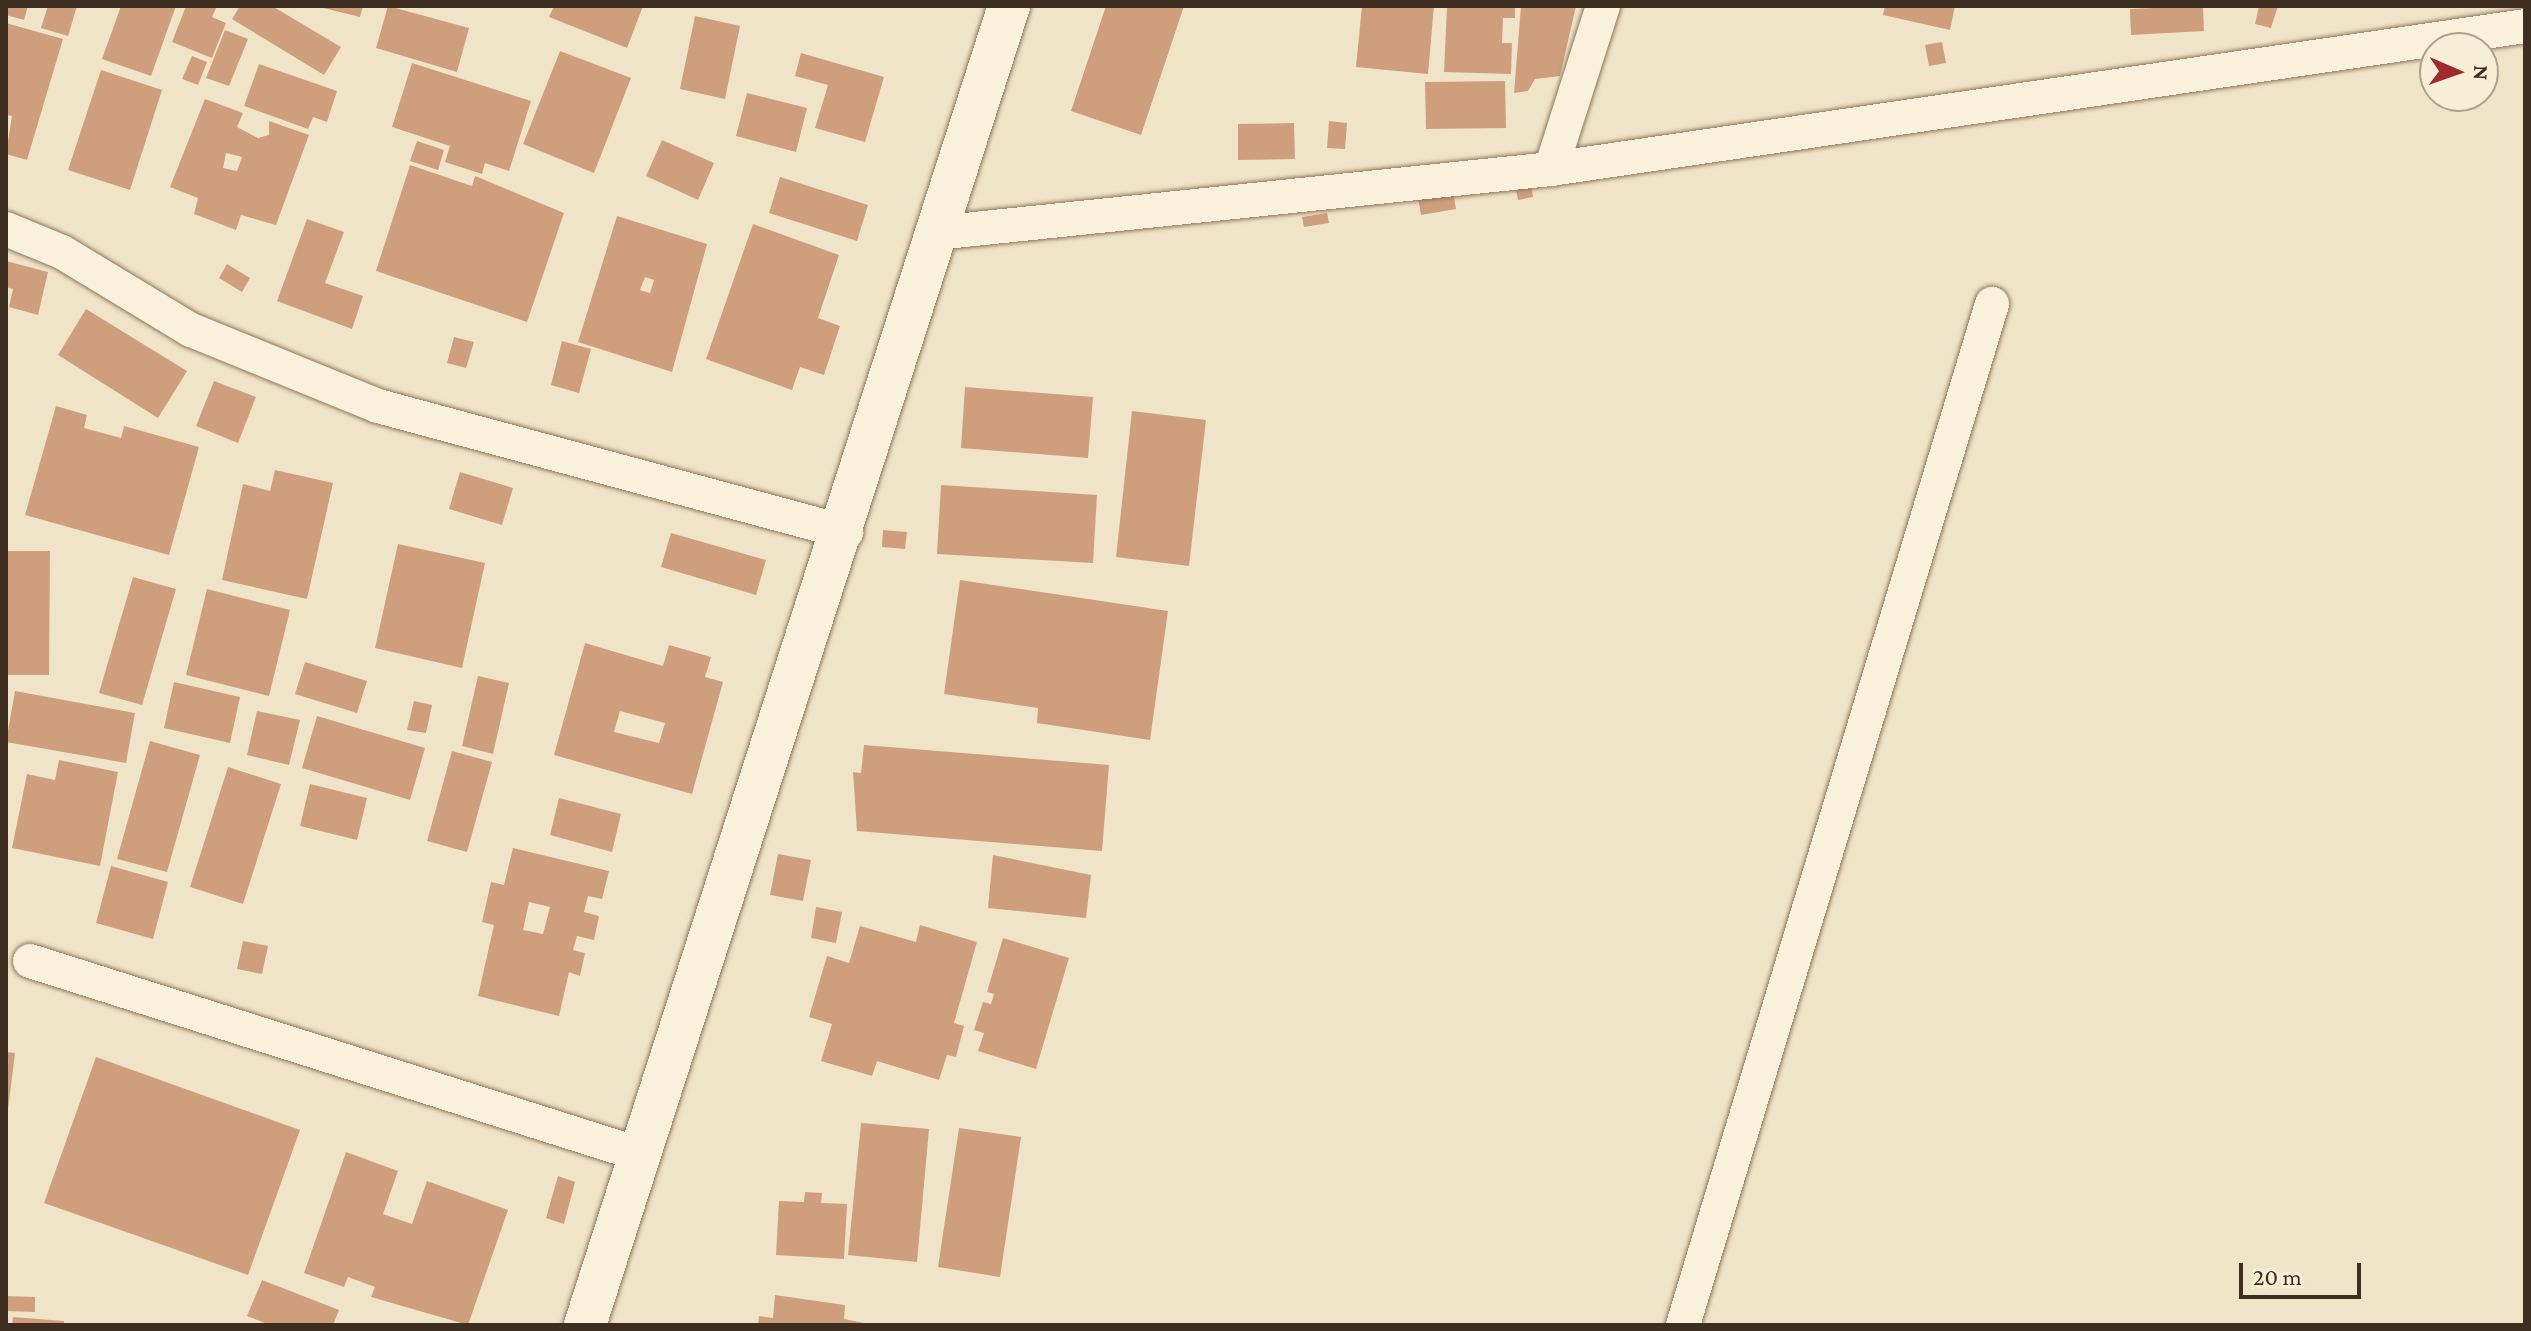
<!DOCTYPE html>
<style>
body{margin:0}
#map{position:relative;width:2531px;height:1331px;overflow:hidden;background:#f0e4c8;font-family:"Crimson Pro",serif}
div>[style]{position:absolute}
.building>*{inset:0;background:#cf9f7d}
.roads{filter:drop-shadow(0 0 2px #8d765c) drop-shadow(0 0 2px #8d765c)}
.minor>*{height:34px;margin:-17px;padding:0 17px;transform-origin:17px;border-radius:17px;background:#faf1dc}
.tertiary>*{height:42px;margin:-21px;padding:0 21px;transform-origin:21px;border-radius:21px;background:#faf1dc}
span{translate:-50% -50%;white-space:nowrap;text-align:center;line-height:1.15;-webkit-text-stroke:6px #f7eed8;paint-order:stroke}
.frame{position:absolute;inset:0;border:8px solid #3d2e20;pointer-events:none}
.north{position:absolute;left:2419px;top:32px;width:80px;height:80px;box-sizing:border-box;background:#f7eed8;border:2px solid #ada18e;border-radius:50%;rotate:92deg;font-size:22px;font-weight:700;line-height:32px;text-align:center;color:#3d2e20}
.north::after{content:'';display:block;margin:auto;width:28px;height:36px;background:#9e2a2b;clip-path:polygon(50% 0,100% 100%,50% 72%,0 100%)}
.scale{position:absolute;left:2239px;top:1263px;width:122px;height:36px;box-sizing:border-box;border:4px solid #3d2e20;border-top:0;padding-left:10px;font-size:24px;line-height:28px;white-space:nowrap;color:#3d2e20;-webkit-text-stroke:6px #f7eed8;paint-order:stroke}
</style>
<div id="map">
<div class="building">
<i style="clip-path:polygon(6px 6px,28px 6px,24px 20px,6px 15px)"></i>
<i style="clip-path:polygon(48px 6px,77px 6px,68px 36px,41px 28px)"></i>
<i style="clip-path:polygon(121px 6px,176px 6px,151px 76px,102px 59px)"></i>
<i style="clip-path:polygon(186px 6px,217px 6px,212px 17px,226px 23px,212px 58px,172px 42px)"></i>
<i style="clip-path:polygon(240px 6px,272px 6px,341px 47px,324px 75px,232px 19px)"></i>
<i style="clip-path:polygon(315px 6px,363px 6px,360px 17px)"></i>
<i style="clip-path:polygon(388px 6px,469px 28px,457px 72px,376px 48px)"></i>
<i style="clip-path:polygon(554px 6px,643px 6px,627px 48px,549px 17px)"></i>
<i style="clip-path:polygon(1106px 6px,1184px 6px,1141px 135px,1071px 111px)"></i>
<i style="clip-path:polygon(1362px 6px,1434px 6px,1428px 74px,1356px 67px)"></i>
<i style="clip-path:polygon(1447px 6px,1515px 6px,1515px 18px,1503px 18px,1502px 43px,1512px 43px,1511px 74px,1444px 72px)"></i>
<i style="clip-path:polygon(1521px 6px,1576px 6px,1560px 76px,1535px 79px,1528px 91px,1514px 93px)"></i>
<i style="clip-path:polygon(1885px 6px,1955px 6px,1950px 30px,1883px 15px)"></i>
<i style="clip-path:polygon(2203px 6px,2204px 31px,2131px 35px,2130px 9px)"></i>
<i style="clip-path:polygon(2259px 6px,2278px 6px,2271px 28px,2255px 24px)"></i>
<i style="clip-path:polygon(695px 16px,740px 26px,725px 99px,680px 89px)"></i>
<i style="clip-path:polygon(6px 23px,63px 39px,27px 160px,6px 154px,12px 116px,6px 115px)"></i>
<i style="clip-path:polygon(225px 30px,248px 39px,229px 86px,206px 78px)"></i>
<i style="clip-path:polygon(1942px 42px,1946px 63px,1929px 66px,1925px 45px)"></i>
<i style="clip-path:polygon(560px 51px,631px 78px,594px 173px,523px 144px)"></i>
<i style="clip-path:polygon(801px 53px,884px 77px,865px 142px,815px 128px,828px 85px,795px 76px)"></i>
<i style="clip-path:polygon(192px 56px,207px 62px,198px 85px,182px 79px)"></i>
<i style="clip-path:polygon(412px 63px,531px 101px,509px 171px,485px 163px,482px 174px,445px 162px,450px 146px,392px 127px)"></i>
<i style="clip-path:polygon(259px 64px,337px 91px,327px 122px,313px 117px,308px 129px,244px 106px)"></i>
<i style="clip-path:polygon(101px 70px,162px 90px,130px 190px,68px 170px)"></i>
<i style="clip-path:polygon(1505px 81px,1506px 128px,1426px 129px,1425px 82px)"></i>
<i style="clip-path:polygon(747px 93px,807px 108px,796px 152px,736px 136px)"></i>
<i style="clip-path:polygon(evenodd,205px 99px,243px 113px,237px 127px,258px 138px,269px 135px,269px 121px,309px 135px,276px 225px,241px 215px,236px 230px,194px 214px,198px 198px,170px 187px,205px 99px,226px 153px,242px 157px,237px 171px,223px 168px,226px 153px)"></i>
<i style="clip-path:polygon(1329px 121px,1347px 123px,1345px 149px,1327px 148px)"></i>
<i style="clip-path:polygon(1294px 123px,1295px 159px,1238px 160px,1238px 124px)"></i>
<i style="clip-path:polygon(662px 140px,714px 163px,698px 200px,646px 176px)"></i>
<i style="clip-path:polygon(417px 141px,444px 150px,438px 170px,410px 161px)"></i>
<i style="clip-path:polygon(410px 165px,472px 186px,475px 176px,564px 213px,527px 322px,376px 271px)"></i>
<i style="clip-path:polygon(780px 177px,868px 205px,857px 241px,769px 213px)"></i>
<i style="clip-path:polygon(1452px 186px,1456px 209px,1421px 215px,1417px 192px)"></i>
<i style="clip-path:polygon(1531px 186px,1533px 197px,1518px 200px,1516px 189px)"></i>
<i style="clip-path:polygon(1327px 213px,1329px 223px,1304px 227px,1302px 217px)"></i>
<i style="clip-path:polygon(evenodd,617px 216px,707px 244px,672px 372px,578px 342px,617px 216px,645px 277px,654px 280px,650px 293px,640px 290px,645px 277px)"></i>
<i style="clip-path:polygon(307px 219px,344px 232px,325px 283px,363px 296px,352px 329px,277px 301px)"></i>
<i style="clip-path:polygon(753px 224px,839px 255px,818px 318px,840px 326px,824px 375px,800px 367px,792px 390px,706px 359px)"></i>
<i style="clip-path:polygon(6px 261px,48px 272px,38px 315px,9px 307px,13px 289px,6px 287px)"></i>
<i style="clip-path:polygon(227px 264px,250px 278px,242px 292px,219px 278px)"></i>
<i style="clip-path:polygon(86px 309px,187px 371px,158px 418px,58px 355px)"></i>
<i style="clip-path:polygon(454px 337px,474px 342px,466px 368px,447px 363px)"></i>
<i style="clip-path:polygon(562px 341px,591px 349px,579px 393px,551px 385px)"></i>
<i style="clip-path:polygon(214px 381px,256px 397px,238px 443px,196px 426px)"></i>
<i style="clip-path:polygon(965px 387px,1093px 397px,1088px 458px,961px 448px)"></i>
<i style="clip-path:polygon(56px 406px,87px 415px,84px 428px,121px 438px,124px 426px,199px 447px,169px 555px,25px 515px)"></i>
<i style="clip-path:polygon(1132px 411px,1206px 420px,1189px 566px,1116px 557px)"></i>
<i style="clip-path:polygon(275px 470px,333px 483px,307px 599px,222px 580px,243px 484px,270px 491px)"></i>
<i style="clip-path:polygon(460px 472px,513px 488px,502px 525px,449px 509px)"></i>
<i style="clip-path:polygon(941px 485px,1097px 495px,1093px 563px,937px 554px)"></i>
<i style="clip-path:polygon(883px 530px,907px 532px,905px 549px,882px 547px)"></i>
<i style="clip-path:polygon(671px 533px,766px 560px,756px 595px,661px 567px)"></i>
<i style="clip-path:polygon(398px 544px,485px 563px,462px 668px,375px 648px)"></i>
<i style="clip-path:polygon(6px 551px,50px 551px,49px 675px,6px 675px)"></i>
<i style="clip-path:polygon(133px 577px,176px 589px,142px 705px,99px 693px)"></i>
<i style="clip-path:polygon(960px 580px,1168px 611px,1150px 740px,1037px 723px,1038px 708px,944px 694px)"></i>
<i style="clip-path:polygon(207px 589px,290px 610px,269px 696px,186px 675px)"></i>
<i style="clip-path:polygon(evenodd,585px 643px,663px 666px,669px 645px,711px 657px,705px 677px,723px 682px,692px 794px,554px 755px,585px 643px,620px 711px,665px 723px,659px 743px,614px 732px,620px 711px)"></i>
<i style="clip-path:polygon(305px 662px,367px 681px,357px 713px,295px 694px)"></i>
<i style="clip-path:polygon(478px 676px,509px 683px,493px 754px,462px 746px)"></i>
<i style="clip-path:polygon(174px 682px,240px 697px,230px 743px,164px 728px)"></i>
<i style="clip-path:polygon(15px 691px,135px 713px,126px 763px,6px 742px)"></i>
<i style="clip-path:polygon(414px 701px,432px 705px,426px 733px,407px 730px)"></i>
<i style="clip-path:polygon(257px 711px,300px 720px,289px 765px,247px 755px)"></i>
<i style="clip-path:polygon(317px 716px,425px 748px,410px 800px,302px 768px)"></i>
<i style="clip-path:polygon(150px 741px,200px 755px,167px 872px,117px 859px)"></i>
<i style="clip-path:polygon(864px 745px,1109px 765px,1102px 851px,857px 831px,853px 772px,861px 773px)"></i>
<i style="clip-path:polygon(452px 751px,492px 762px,467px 852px,427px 841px)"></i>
<i style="clip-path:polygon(59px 760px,118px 772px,100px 866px,12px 848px,27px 774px,55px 780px)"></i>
<i style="clip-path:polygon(228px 767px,281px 784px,243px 904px,190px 887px)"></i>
<i style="clip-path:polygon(310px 784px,367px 798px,357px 840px,300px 826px)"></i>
<i style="clip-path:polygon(559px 798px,621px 814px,612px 852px,550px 835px)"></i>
<i style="clip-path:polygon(evenodd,513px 848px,609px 871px,602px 899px,588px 896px,584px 912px,599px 916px,594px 940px,577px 936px,573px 950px,585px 953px,580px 976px,569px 972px,559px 1016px,478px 996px,494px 925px,482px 922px,491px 882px,504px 885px,513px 848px,529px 902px,550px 907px,543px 934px,523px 930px,529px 902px)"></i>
<i style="clip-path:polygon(778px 854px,811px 860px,803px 901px,770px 895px)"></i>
<i style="clip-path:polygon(993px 855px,1091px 875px,1086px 918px,988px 908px)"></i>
<i style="clip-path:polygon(111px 866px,168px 882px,153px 939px,96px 923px)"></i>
<i style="clip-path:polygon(816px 907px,842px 912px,836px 943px,811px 938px)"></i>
<i style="clip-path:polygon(920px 925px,977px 942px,954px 1023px,964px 1026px,956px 1057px,947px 1055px,939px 1080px,877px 1061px,872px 1076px,821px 1061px,832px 1024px,809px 1017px,827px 956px,849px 963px,860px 926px,916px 942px)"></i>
<i style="clip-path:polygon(1003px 938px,1069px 958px,1036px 1069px,978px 1051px,984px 1033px,974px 1030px,983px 1002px,991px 1004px,994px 994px,987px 992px)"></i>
<i style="clip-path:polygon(243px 941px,268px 946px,262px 974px,237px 969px)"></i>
<i style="clip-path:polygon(6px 1052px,15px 1053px,8px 1109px,6px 1109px)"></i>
<i style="clip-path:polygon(96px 1057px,300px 1130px,248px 1275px,44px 1203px)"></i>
<i style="clip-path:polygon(861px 1123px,929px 1129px,917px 1262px,848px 1255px)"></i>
<i style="clip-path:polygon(959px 1128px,1021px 1137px,1000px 1277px,938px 1267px)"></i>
<i style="clip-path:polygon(346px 1152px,398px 1171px,383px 1214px,412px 1224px,427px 1181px,508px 1210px,468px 1325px,371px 1297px,375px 1287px,348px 1277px,344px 1287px,304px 1273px)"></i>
<i style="clip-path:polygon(558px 1176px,575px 1182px,564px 1224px,546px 1218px)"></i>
<i style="clip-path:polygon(805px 1192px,822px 1193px,821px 1203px,847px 1204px,844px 1259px,776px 1255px,779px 1201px,804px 1202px)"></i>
<i style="clip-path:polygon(262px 1280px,339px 1310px,333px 1325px,270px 1325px,247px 1316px)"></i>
<i style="clip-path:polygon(775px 1295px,845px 1305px,844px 1319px,874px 1325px,758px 1325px,759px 1316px,773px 1318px)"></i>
<i style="clip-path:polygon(6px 1296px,35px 1297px,35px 1312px,6px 1311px)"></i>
<i style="clip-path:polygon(13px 1317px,64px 1321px,64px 1325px,12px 1325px)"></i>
</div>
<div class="roads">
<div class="minor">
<i style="left:1551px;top:169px;width:171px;rotate:-72.3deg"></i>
<i style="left:6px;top:229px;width:61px;rotate:22.3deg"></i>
<i style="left:62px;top:252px;width:151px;rotate:31.2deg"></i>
<i style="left:191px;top:330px;width:202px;rotate:22.1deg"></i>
<i style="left:378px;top:406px;width:485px;rotate:15.1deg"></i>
<i style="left:936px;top:233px;width:618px;rotate:-5.94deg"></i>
<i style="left:1551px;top:169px;width:984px;rotate:-8.35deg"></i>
<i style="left:30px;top:961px;width:642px;rotate:17.59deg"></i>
<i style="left:1683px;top:1325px;width:1067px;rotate:-73.16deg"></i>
</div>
<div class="tertiary">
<i style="left:585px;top:1325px;width:1385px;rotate:-72.18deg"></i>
</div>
</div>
<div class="frame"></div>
<div class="north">N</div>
<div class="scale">20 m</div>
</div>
